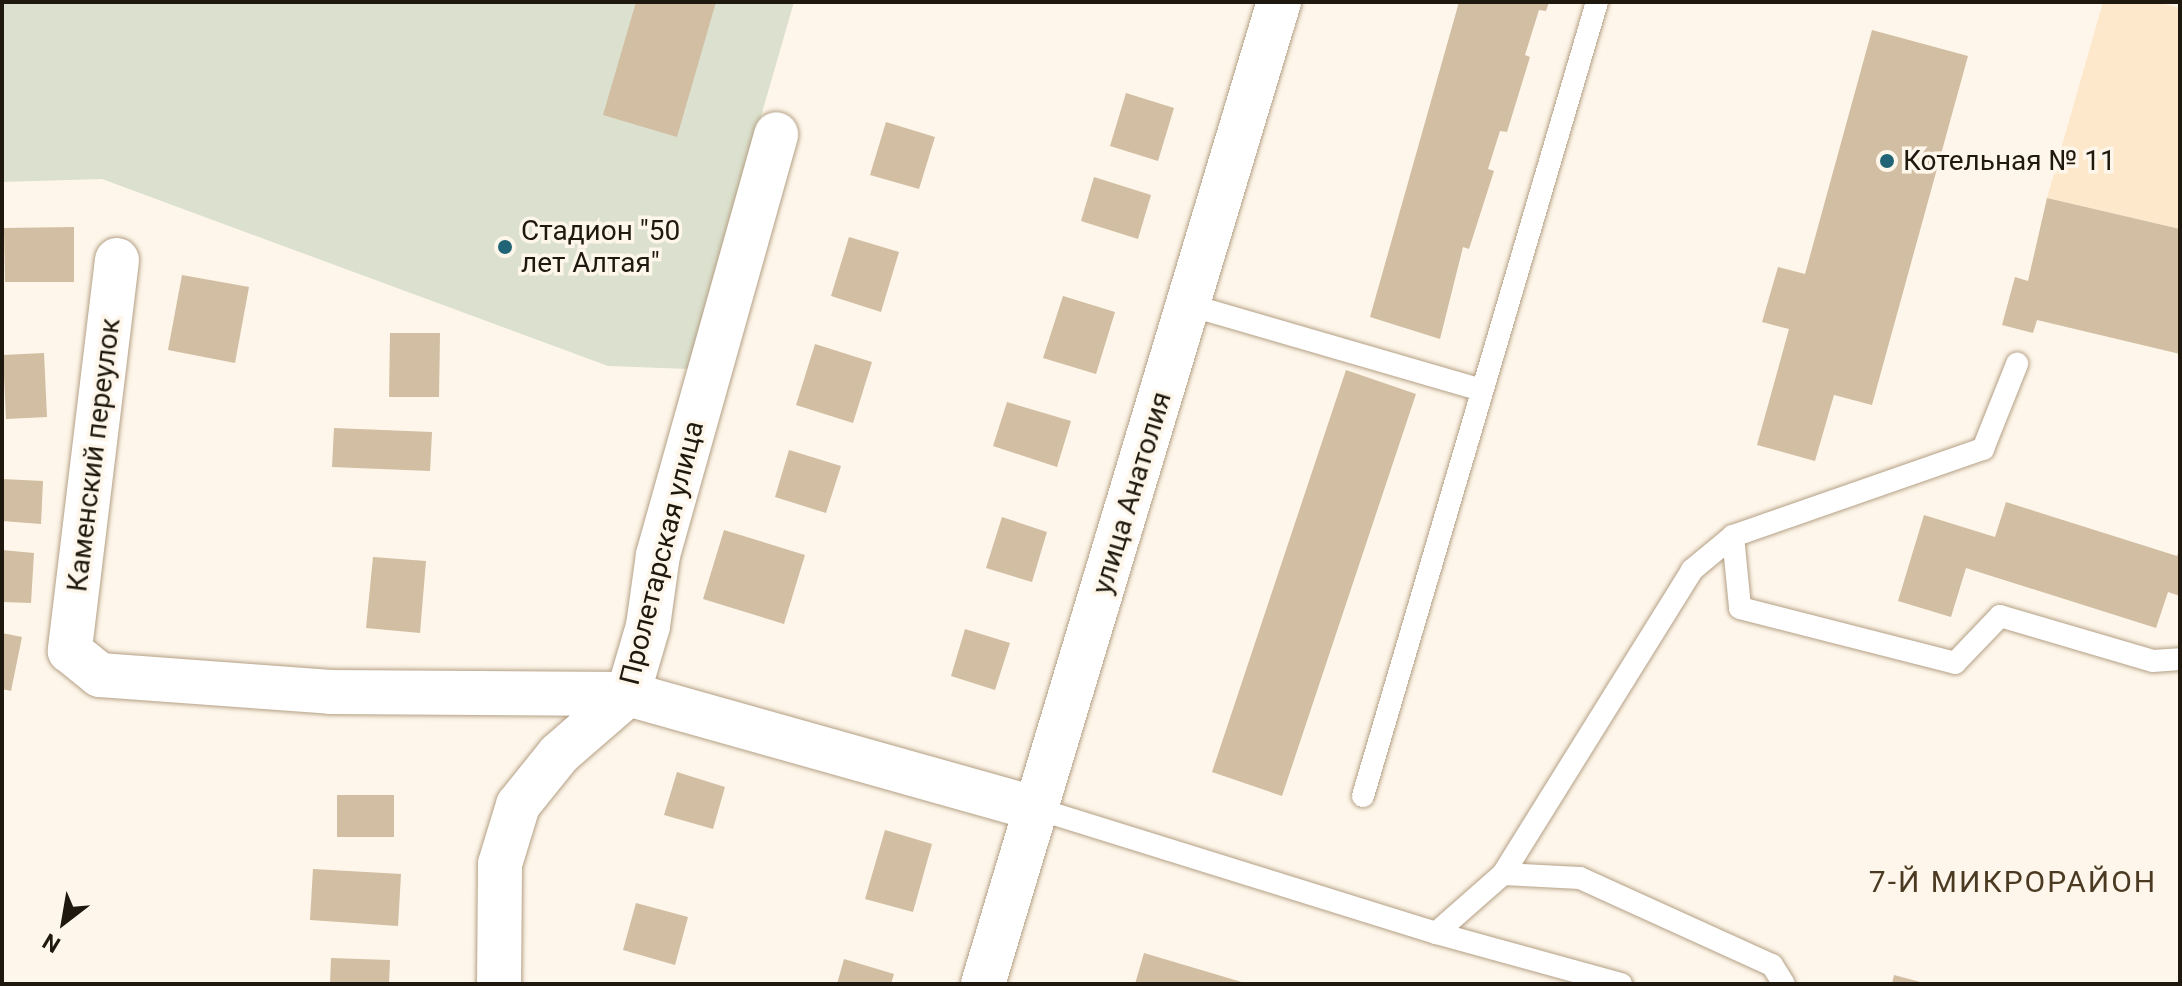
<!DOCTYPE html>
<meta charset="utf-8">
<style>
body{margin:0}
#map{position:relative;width:2182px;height:986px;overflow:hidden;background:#fef6ea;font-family:Roboto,sans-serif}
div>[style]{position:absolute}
.built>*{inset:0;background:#fde8cc}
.green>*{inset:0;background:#dbe1ce}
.building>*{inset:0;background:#d2bea2}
.roads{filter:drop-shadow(0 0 2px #b4a085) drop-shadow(0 0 2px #b4a085)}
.lane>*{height:22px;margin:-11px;padding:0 11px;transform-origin:11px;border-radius:11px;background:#fff}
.street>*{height:44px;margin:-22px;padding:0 22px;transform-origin:22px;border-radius:22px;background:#fff}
.secondary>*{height:44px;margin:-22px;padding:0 22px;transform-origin:22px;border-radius:22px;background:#fff}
.dots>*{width:22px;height:22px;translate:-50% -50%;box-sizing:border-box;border:4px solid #fef6ea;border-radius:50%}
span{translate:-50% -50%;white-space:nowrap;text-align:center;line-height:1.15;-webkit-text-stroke:7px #fef6ea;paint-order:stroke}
.poi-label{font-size:28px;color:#1f180e}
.left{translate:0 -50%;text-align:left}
.street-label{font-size:28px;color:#1f180e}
.neighbourhood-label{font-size:30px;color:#4b3a22;letter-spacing:2px}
.frame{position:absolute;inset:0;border:4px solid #1f180e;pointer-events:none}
.north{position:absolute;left:24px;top:882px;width:80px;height:80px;-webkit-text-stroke:6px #fef6ea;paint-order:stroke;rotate:211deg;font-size:22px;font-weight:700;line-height:32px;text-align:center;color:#1f180e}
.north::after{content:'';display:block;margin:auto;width:28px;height:36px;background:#1f180e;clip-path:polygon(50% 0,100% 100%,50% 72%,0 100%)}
</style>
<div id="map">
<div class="built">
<i style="clip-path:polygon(2103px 2px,2157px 2px,2180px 8px,2180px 229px,2047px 198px)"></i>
</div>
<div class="green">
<i style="clip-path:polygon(2px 2px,794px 2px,688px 369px,608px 366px,102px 179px,2px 182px)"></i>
</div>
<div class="building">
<i style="clip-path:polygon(636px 2px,716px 2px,677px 137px,603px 115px)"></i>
<i style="clip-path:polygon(1459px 2px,1549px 2px,1546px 11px,1539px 10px,1525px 55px,1530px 57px,1507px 132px,1500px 131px,1488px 169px,1494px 171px,1469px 249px,1463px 247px,1440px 339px,1370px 317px)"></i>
<i style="clip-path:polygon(1872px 30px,1968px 56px,1872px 405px,1834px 395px,1815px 461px,1757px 445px,1789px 329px,1762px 322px,1778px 267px,1805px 274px)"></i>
<i style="clip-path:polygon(1126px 93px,1174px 108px,1158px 161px,1110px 146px)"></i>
<i style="clip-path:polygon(886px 122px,935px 137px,919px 189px,870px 175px)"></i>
<i style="clip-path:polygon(1094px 177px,1151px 195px,1138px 239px,1081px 221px)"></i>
<i style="clip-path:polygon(2047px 198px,2180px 229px,2180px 354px,2037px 320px,2033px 333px,2002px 325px,2015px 277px,2028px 281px)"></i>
<i style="clip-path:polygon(74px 227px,74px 282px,5px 282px,4px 228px)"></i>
<i style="clip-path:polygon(849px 237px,899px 252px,881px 312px,831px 296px)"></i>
<i style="clip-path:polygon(182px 275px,249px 287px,235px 363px,168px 350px)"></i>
<i style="clip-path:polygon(1063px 296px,1115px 312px,1096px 374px,1043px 358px)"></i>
<i style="clip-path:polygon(390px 333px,440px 333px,439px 397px,389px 397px)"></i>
<i style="clip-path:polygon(815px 344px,872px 362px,853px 423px,796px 405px)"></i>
<i style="clip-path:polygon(44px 353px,47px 417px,6px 419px,3px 355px)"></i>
<i style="clip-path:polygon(1346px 370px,1416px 394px,1282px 796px,1212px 772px)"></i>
<i style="clip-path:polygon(1007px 402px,1071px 421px,1057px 467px,993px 446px)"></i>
<i style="clip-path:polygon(334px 428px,432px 432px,430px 471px,332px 467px)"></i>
<i style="clip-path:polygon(789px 450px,841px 466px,826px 513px,775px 497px)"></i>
<i style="clip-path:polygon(2px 479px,43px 481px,41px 524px,2px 521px)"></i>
<i style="clip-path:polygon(2006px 502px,2177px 556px,2180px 548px,2180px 596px,2168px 592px,2156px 628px,1966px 568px,1951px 617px,1898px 601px,1924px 515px,1995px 537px)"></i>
<i style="clip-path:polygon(1002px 517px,1047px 532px,1032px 582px,986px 568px)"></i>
<i style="clip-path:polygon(724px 530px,805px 555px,784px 624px,703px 599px)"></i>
<i style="clip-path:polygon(2px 550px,34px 553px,31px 603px,2px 602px)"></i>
<i style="clip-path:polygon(373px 557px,426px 561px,420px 633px,366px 628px)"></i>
<i style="clip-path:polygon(965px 629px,1010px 643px,995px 690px,951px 676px)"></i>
<i style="clip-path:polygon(2px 633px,22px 637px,11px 691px,2px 689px)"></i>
<i style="clip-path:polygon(677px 772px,725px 787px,713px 829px,664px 815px)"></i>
<i style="clip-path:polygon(337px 795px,394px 795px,394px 837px,337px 837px)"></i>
<i style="clip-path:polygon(885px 830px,932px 844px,913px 912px,865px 899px)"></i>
<i style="clip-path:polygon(313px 869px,401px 874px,398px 926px,310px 920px)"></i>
<i style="clip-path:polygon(636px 903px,688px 917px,675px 965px,623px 950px)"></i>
<i style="clip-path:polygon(1144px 953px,1245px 983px,1245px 984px,1135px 984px)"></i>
<i style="clip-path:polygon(331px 958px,390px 960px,389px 984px,330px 984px)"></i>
<i style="clip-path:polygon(844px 959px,894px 974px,891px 984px,837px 984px)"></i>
<i style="clip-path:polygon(1894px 975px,1924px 983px,1924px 984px,1892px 984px)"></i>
</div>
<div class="roads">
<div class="lane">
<i style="left:1189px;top:305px;width:305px;rotate:16.2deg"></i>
<i style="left:1733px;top:536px;width:72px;rotate:84.4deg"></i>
<i style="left:1740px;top:608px;width:222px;rotate:14.3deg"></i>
<i style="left:1955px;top:663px;width:65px;rotate:-46.2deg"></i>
<i style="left:2000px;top:616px;width:159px;rotate:16.4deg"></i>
<i style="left:2153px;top:661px;width:27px;rotate:-4deg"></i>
<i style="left:1363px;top:796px;width:828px;rotate:-73.58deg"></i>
<i style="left:1038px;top:809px;width:417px;rotate:17.3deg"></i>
<i style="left:1436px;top:933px;width:192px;rotate:15.4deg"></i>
<i style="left:1503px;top:874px;width:77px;rotate:3deg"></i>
<i style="left:1580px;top:878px;width:211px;rotate:24.4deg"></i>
<i style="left:1772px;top:965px;width:22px;rotate:58deg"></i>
<i style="left:1436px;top:933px;width:89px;rotate:-41.4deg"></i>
<i style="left:1503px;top:874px;width:358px;rotate:-58.1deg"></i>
<i style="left:1692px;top:570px;width:53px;rotate:-39.7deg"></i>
<i style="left:1733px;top:536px;width:265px;rotate:-19.2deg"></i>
<i style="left:1983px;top:449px;width:92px;rotate:-68.2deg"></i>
</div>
<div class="street">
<i style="left:117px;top:260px;width:394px;rotate:96.9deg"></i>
<i style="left:70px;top:651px;width:38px;rotate:39deg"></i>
<i style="left:100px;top:675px;width:231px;rotate:4.2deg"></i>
<i style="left:330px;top:692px;width:298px;rotate:0.4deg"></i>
<i style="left:628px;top:694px;width:426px;rotate:15.7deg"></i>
<i style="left:499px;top:984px;width:120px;rotate:-89.5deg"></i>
<i style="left:500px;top:864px;width:62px;rotate:-73deg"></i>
<i style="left:518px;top:805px;width:65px;rotate:-51.2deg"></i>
<i style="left:559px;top:754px;width:91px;rotate:-41deg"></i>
<i style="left:628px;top:694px;width:71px;rotate:-73.6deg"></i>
<i style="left:648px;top:626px;width:72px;rotate:-82deg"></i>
<i style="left:658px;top:555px;width:437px;rotate:-74.3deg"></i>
</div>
<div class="secondary">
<i style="left:983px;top:984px;width:1026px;rotate:-73.23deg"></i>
</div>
</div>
<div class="dots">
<i style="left:1887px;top:161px;background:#206476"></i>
<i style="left:505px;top:247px;background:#206476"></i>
</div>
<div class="poi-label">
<span class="left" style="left:1903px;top:161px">Котельная № 11</span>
<span class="left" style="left:521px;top:247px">Стадион "50<br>лет Алтая"</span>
</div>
<div class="street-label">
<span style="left:94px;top:455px;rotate:-83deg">Каменский переулок</span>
<span style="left:1132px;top:493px;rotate:-73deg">улица Анатолия</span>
<span style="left:662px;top:553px;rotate:-76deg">Пролетарская улица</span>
</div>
<div class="neighbourhood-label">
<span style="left:2013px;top:882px">7-Й МИКРОРАЙОН</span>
</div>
<div class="frame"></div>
<div class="north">N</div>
</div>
